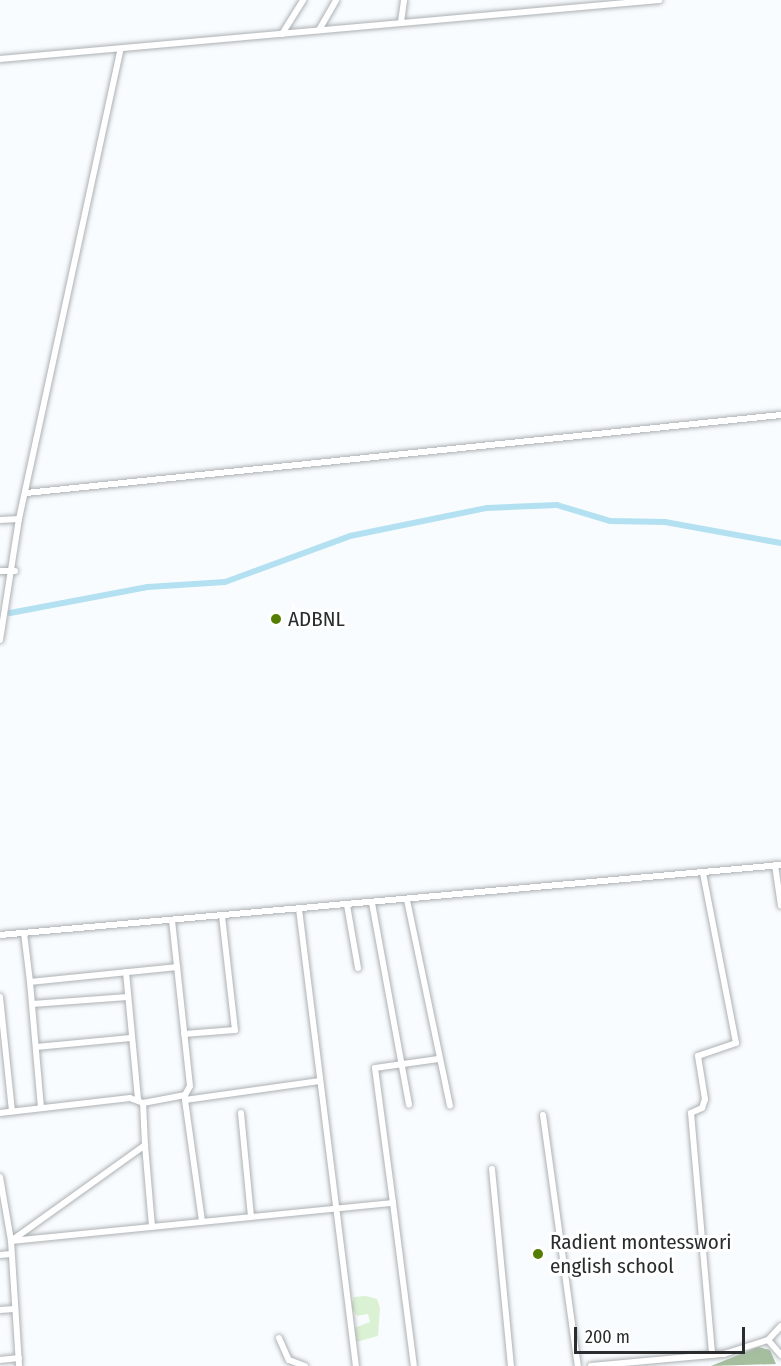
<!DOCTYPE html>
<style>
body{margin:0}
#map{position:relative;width:781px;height:1366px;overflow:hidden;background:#f9fcfe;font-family:"Fira Sans Condensed",sans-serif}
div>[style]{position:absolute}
.green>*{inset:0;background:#daf1d3}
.forest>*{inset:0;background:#a5be9e}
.canal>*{height:6px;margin:-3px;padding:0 3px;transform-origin:3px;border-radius:3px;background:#b4e1f2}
.roads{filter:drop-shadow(0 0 2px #acb1b4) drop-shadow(0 0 2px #acb1b4)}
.minor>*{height:6px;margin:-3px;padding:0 3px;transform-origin:3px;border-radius:3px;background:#fff}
.dots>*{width:16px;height:16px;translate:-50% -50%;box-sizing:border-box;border:3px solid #fff;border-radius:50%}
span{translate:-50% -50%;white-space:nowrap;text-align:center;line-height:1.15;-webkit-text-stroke:6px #fff;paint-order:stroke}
.poi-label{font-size:21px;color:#2a2c2d}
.left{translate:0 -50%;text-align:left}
.scale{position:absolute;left:574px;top:1327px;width:171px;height:27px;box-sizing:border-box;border:3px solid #2a2c2d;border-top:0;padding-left:8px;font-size:18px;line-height:21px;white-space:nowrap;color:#2a2c2d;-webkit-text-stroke:4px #fff;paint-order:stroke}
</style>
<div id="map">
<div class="green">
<i style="clip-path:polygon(366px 1296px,377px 1299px,380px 1308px,378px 1336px,356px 1342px,354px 1328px,370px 1322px,368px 1314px,357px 1316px,351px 1307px,354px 1297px)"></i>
</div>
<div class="forest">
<i style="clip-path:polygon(758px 1347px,770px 1350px,776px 1364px,711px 1366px)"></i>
</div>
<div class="canal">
<i style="left:10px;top:613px;width:140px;rotate:-10.7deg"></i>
<i style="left:148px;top:587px;width:77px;rotate:-3.7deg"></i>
<i style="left:225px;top:582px;width:133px;rotate:-20.2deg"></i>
<i style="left:350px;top:536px;width:140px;rotate:-11.6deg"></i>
<i style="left:487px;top:508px;width:70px;rotate:-2.5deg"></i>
<i style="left:557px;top:505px;width:55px;rotate:16.8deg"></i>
<i style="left:610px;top:521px;width:55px;rotate:1deg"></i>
<i style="left:665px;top:522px;width:118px;rotate:10.3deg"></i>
</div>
<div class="roads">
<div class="minor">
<i style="left:401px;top:22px;width:22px;rotate:-82deg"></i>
<i style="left:319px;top:30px;width:34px;rotate:-60deg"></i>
<i style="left:282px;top:34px;width:40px;rotate:-58deg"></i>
<i style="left:0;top:59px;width:662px;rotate:-5.12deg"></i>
<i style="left:26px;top:493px;width:759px;rotate:-5.9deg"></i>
<i style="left:0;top:520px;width:19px;rotate:-3deg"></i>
<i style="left:0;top:571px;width:15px"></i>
<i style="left:0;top:640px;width:122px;rotate:-81.1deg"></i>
<i style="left:19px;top:519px;width:480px;rotate:-77.8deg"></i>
<i style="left:775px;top:865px;width:41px;rotate:81.7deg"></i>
<i style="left:703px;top:873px;width:173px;rotate:79deg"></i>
<i style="left:736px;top:1043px;width:40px;rotate:161.1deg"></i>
<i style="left:698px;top:1056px;width:44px;rotate:80.8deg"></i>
<i style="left:705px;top:1099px;width:9px;rotate:108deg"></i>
<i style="left:702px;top:1108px;width:12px;rotate:156deg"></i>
<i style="left:691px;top:1113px;width:243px;rotate:85deg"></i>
<i style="left:407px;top:900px;width:210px;rotate:78.2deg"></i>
<i style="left:372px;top:903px;width:205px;rotate:79.6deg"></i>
<i style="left:347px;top:905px;width:64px;rotate:80.1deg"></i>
<i style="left:299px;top:909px;width:461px;rotate:82.9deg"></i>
<i style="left:24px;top:933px;width:49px;rotate:83deg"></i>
<i style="left:0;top:935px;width:784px;rotate:-5.12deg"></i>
<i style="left:126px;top:972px;width:129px;rotate:84.6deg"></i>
<i style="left:0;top:997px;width:115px;rotate:84deg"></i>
<i style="left:32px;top:1004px;width:96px;rotate:-4.2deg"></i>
<i style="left:184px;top:1034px;width:51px;rotate:-4.5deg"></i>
<i style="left:235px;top:1030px;width:115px;rotate:-96.5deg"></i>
<i style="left:36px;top:1047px;width:95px;rotate:-5.4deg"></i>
<i style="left:41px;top:1108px;width:126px;rotate:-95deg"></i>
<i style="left:30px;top:982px;width:148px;rotate:-5.8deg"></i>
<i style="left:0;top:1113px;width:131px;rotate:-6.6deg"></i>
<i style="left:130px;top:1098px;width:14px;rotate:21deg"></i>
<i style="left:241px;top:1113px;width:104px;rotate:84.5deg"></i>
<i style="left:543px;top:1115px;width:253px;rotate:82.1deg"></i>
<i style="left:145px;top:1145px;width:82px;rotate:85.1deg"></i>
<i style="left:492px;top:1169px;width:198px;rotate:84.5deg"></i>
<i style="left:0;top:1177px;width:65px;rotate:80.2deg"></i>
<i style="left:11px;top:1241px;width:125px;rotate:86.3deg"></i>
<i style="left:393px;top:1203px;width:164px;rotate:82.7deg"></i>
<i style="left:202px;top:1221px;width:122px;rotate:-98deg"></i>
<i style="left:185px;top:1100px;width:136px;rotate:-8deg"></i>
<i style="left:11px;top:1241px;width:384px;rotate:-5.7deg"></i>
<i style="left:393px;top:1203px;width:136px;rotate:-97.6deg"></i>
<i style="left:375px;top:1068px;width:64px;rotate:-8.1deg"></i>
<i style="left:11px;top:1241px;width:165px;rotate:-35.6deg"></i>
<i style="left:145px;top:1145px;width:42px;rotate:-92.7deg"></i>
<i style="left:143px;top:1103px;width:43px;rotate:-10.8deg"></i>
<i style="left:185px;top:1095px;width:10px;rotate:-61deg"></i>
<i style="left:190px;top:1086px;width:167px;rotate:-96.2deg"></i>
<i style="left:0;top:1255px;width:11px;rotate:-5deg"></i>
<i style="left:0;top:1310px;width:14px;rotate:-4deg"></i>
<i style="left:279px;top:1338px;width:24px;rotate:66deg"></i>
<i style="left:289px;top:1360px;width:17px;rotate:21deg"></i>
<i style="left:768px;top:1340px;width:20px;rotate:49deg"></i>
<i style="left:0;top:1360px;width:19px;rotate:-6deg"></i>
<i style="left:591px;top:1366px;width:134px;rotate:-5.2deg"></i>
<i style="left:724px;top:1354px;width:46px;rotate:-17.7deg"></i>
<i style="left:768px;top:1340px;width:19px;rotate:-47deg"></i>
</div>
</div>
<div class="dots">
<i style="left:276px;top:619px;background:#557e00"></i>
<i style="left:538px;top:1254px;background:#557e00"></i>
</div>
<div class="poi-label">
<span class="left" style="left:288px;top:619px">ADBNL</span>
<span class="left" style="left:550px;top:1254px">Radient montesswori<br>english school</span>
</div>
<div class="scale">200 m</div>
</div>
